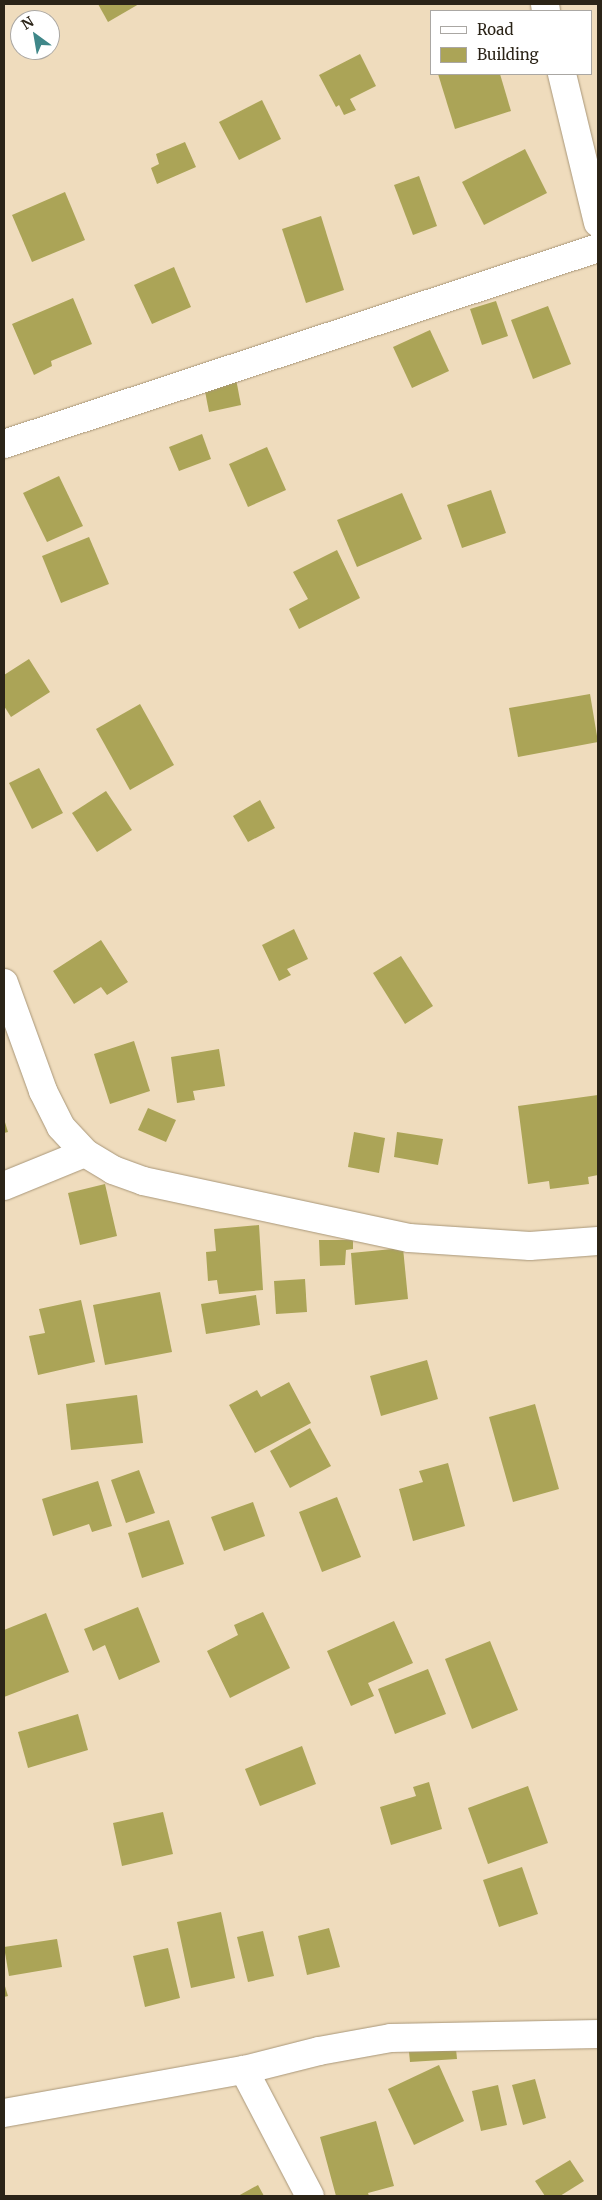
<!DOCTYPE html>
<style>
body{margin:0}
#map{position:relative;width:602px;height:2200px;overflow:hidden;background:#efdcbd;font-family:Merriweather,serif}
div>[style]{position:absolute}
.building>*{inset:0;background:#aba457}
.roads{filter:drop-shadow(0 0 1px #a99779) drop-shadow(0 0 1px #a99779)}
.minor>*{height:28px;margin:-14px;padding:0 14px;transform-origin:14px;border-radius:14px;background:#fff}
span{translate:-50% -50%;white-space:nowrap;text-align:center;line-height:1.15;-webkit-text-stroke:4.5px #fff;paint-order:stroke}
.frame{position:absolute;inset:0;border:5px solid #2b2418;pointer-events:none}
.legend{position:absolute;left:430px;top:10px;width:162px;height:65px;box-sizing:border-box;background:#fff;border:1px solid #aaa7a3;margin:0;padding:6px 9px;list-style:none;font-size:15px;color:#2b2418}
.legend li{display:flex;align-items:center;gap:10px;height:25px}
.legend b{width:25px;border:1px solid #aaa7a3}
.north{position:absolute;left:10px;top:10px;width:50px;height:50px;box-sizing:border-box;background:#fff;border:1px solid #aaa7a3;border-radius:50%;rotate:328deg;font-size:14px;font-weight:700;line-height:20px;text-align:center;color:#2b2418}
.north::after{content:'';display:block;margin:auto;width:18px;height:22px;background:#3f8789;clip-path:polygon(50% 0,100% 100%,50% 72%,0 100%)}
</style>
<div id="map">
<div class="building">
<i style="clip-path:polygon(98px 4px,139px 4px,108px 22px)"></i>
<i style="clip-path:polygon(360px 54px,376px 86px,350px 99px,356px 110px,344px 115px,339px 105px,336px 107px,319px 75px)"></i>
<i style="clip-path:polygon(438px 74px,500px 74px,511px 111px,455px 129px)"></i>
<i style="clip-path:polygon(262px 100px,281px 139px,239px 160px,219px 122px)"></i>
<i style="clip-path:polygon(185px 142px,196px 167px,157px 184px,151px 168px,159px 164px,156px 154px)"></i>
<i style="clip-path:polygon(525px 149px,547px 193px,484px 225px,462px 182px)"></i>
<i style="clip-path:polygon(419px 176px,437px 226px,413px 235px,394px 185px)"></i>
<i style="clip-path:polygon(65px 192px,85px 240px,32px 262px,12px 215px)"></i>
<i style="clip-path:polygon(321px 216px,344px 290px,306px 303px,282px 229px)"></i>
<i style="clip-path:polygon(174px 267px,191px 307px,152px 324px,134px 285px)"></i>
<i style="clip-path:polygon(73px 298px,92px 344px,51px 361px,52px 366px,34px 375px,12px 324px)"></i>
<i style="clip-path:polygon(496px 301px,508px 336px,482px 345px,470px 309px)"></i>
<i style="clip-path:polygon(548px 306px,571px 364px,533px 379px,511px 320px)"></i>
<i style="clip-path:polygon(430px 330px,449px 371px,412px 388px,393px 347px)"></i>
<i style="clip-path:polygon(236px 379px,241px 405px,209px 412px,204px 386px)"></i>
<i style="clip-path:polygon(202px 434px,211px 459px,179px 471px,169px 447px)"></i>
<i style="clip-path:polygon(267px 447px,286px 490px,248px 507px,229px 464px)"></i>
<i style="clip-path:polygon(59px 476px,83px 526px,47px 542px,23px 493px)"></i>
<i style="clip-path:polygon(491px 490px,506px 533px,462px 548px,447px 505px)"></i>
<i style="clip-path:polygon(402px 493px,422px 539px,357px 567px,337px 520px)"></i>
<i style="clip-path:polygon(89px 537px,109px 584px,61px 603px,42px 556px)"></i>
<i style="clip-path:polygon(337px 550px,360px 598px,299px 629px,289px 609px,308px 599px,293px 572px)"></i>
<i style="clip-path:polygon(29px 659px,50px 692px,11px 717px,4px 706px,4px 675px)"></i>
<i style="clip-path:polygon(590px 694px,598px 742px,518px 757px,509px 708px)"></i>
<i style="clip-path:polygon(140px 704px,174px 765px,130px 790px,96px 729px)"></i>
<i style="clip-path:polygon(39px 768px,63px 813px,32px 829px,9px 783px)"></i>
<i style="clip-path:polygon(106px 791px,132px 830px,97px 852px,72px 813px)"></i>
<i style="clip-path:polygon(260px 800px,275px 828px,248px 842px,233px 816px)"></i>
<i style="clip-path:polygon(294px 929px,308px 959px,287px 969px,291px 975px,279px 981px,262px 945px)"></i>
<i style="clip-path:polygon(101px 940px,128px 982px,107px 995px,101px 987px,74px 1004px,53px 971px)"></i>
<i style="clip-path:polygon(401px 956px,433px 1006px,405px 1024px,373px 973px)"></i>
<i style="clip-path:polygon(134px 1041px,150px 1091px,110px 1104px,94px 1054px)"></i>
<i style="clip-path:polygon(219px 1049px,225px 1086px,193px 1091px,195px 1100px,177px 1103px,171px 1057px)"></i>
<i style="clip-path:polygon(598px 1095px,598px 1175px,588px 1177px,589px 1184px,550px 1189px,549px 1181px,528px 1184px,518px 1106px)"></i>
<i style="clip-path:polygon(148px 1108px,176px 1120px,166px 1142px,138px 1130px)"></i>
<i style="clip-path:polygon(4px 1119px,8px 1132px,4px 1133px)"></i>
<i style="clip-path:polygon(354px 1132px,385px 1138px,379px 1173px,348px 1167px)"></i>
<i style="clip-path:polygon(397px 1132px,443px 1139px,438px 1165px,394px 1157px)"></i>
<i style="clip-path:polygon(105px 1184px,117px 1236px,80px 1245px,68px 1193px)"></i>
<i style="clip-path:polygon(259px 1225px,263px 1290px,219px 1294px,217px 1280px,208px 1281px,206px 1252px,216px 1251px,214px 1229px)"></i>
<i style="clip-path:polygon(319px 1240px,353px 1240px,353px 1249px,346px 1250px,345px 1265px,320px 1266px)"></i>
<i style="clip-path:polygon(403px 1248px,408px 1299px,355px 1305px,351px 1253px)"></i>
<i style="clip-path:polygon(305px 1279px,307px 1312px,276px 1314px,274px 1281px)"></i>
<i style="clip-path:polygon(160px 1292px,172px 1352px,105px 1365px,93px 1305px)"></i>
<i style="clip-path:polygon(256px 1295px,260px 1325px,206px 1334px,201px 1304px)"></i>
<i style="clip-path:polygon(81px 1300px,95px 1362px,38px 1375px,29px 1336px,45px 1333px,39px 1309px)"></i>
<i style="clip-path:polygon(427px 1360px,438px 1399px,381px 1416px,370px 1376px)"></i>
<i style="clip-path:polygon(289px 1382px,311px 1423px,255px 1453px,229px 1405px,257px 1390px,261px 1397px)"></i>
<i style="clip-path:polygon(137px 1395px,143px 1443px,71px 1450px,66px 1404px)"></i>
<i style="clip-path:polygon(535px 1404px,559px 1489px,513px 1502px,489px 1417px)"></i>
<i style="clip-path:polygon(310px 1428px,331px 1466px,290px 1488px,270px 1451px)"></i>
<i style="clip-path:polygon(448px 1463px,465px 1526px,413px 1541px,399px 1489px,423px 1482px,419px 1471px)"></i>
<i style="clip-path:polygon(139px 1470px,155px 1513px,126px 1523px,111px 1480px)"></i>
<i style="clip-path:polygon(98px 1481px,112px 1526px,92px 1532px,89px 1524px,53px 1536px,42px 1499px)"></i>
<i style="clip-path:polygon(337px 1497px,361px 1557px,322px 1572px,299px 1512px)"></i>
<i style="clip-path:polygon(253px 1502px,265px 1536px,224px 1551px,211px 1517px)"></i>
<i style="clip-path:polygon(169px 1520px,184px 1564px,142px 1578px,128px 1533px)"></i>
<i style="clip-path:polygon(138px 1607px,160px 1662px,119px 1680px,105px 1645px,93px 1651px,84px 1629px)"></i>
<i style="clip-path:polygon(263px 1612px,290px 1668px,230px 1698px,207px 1651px,238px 1635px,234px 1625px)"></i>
<i style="clip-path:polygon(46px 1613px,69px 1672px,4px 1697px,4px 1630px)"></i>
<i style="clip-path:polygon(394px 1621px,413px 1663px,368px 1683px,374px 1696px,351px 1706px,327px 1651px)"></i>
<i style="clip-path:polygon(490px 1641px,518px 1710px,472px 1729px,445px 1659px)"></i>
<i style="clip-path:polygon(428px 1669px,446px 1714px,395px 1734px,378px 1689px)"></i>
<i style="clip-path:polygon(78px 1714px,88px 1750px,28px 1768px,18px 1732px)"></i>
<i style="clip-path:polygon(302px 1746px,316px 1784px,260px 1806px,245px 1769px)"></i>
<i style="clip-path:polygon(429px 1782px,442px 1829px,391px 1845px,380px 1807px,416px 1796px,413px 1787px)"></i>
<i style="clip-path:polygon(528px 1786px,548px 1843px,488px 1864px,468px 1808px)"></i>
<i style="clip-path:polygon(163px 1812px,173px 1854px,122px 1866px,113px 1823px)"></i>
<i style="clip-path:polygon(522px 1867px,538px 1914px,499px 1927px,483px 1880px)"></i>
<i style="clip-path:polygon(221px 1912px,235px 1978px,191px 1988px,177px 1922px)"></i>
<i style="clip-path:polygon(329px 1928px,340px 1967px,307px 1975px,298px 1936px)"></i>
<i style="clip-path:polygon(263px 1931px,274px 1976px,248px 1982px,237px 1937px)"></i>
<i style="clip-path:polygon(57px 1939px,62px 1967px,9px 1976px,4px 1947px)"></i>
<i style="clip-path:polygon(168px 1948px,180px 1998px,145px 2007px,133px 1956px)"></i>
<i style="clip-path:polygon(4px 1983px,8px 1996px,4px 1997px)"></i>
<i style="clip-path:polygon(455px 2039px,457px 2059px,410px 2062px,408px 2042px)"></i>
<i style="clip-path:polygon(439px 2065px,464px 2121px,414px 2145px,388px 2089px)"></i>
<i style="clip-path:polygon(535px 2079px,546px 2118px,523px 2125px,512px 2085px)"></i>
<i style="clip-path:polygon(498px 2085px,507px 2125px,481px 2131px,472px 2091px)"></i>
<i style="clip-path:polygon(376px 2121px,394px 2186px,368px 2193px,369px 2196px,336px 2196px,320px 2137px)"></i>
<i style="clip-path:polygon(570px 2160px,584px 2181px,560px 2196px,545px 2196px,535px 2181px)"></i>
<i style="clip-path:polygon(258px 2185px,264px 2196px,238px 2196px)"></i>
</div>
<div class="roads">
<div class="minor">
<i style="left:545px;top:4px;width:7px;rotate:82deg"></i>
<i style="left:562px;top:74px;width:153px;rotate:76.4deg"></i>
<i style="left:4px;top:444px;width:626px;rotate:-18.26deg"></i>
<i style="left:4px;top:983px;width:115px;rotate:70.1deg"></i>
<i style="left:43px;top:1091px;width:40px;rotate:63.4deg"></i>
<i style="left:61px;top:1127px;width:35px;rotate:47deg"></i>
<i style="left:85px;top:1153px;width:33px;rotate:31deg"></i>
<i style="left:113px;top:1170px;width:32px;rotate:20deg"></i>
<i style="left:143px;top:1181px;width:272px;rotate:12.1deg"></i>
<i style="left:409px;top:1238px;width:121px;rotate:3.8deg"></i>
<i style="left:530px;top:1246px;width:68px;rotate:-4.2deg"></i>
<i style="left:4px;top:1186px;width:87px;rotate:-22.2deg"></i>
<i style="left:244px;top:2070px;width:142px;rotate:62.4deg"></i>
<i style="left:4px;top:2113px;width:244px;rotate:-10.2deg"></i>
<i style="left:244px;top:2070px;width:77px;rotate:-14.2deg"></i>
<i style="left:319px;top:2051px;width:73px;rotate:-10.2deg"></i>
<i style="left:391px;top:2038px;width:207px;rotate:-1.1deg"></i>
</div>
</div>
<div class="frame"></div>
<ul class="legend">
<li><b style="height:6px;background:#fff"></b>Road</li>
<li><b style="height:14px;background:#aba457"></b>Building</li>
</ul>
<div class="north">N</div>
</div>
